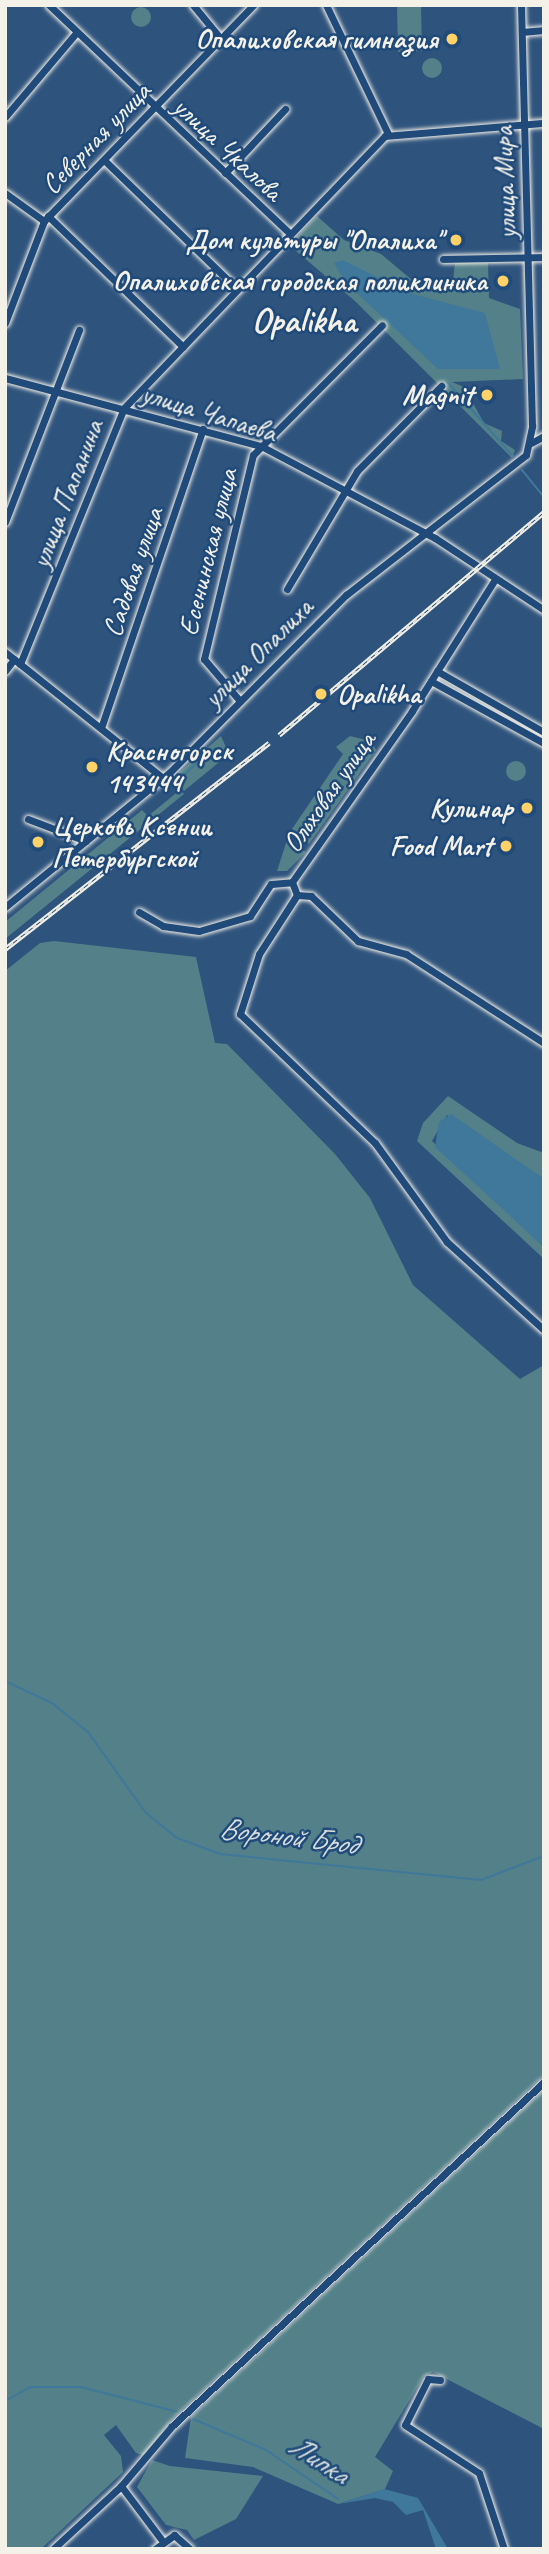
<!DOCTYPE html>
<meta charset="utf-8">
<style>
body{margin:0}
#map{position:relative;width:549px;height:2554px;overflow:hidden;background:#2e537d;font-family:Caveat,sans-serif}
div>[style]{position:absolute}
.green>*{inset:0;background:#538089}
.round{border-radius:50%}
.water>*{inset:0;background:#3f789a}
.stream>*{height:2px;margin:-1px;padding:0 1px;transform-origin:1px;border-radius:1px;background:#3f789a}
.roads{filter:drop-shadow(0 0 2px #f4f1e8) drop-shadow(0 0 2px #f4f1e8)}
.minor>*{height:7px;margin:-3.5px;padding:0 3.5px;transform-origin:3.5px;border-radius:3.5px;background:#1f4a7a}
.rail>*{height:4.5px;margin-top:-2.25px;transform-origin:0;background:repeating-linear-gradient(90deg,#1f4a7a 0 5px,#f4f1e8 0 10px);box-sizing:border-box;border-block:2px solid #f4f1e8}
.dots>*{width:19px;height:19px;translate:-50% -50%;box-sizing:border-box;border:4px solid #1f4a7a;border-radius:50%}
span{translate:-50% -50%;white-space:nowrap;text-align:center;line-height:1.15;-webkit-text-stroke:5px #1f4a7a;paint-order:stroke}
.poi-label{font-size:28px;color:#f4f1e8;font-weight:700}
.right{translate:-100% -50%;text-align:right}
.left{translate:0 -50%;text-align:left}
.street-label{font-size:28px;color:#f4f1e8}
.water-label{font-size:30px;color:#d9dfdc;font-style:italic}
.district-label{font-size:35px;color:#f4f1e8;font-weight:700}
.frame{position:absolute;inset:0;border:7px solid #f4f1e8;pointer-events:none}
</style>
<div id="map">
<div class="green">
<i style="clip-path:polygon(397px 5px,421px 5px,422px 51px,398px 52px)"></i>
<i class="round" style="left:131px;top:7px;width:20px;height:20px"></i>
<i class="round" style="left:422px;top:58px;width:20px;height:20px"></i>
<i style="clip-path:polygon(317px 216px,344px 240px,381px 254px,412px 280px,452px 289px,455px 263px,488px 263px,489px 298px,520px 309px,523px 379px,452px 382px,464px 387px,484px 423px,502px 431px,501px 441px,515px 450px,512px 458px,356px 302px,289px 245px)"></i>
<i style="clip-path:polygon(221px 736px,229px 754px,184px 791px,174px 777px)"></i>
<i style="clip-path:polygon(350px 736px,371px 741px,376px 750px,309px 844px,292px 829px,343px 754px,336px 747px)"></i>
<i class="round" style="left:506px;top:761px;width:20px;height:20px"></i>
<i style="clip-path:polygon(180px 790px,184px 794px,5px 939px,5px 922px,142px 810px,148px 816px)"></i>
<i style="clip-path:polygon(287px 840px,306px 852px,287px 871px,277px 871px)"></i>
<i style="clip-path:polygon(54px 941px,196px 957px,215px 1043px,227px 1044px,335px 1154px,370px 1198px,413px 1285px,520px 1379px,544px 1365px,544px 2075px,172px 2419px,144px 2455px,136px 2453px,116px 2425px,104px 2435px,121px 2456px,123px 2472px,43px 2547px,5px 2549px,5px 971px,40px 943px)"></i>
<i style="clip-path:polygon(448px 1096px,517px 1143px,544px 1153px,544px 1179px,447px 1115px,432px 1141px,544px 1247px,544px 1259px,417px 1141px,423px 1123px)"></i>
<i style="clip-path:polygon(544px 2090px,544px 2429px,433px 2372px,424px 2376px,375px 2457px,393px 2471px,385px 2489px,338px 2504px,253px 2467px,185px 2458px,191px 2417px)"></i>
<i style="clip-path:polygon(152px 2460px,170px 2466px,263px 2476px,236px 2519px,194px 2540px,187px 2530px,166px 2525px,137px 2487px)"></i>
</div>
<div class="water">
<i style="clip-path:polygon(343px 260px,409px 293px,485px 313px,500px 369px,438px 369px,346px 283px,334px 263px)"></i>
<i style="clip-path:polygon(451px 1114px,544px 1179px,544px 1247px,435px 1147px,439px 1122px)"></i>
<i style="clip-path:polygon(384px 2489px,418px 2498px,448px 2549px,436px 2549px,423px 2510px,406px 2515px,393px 2502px,375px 2498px,338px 2504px)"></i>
</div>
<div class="stream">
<i style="left:447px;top:382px;width:99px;rotate:48.3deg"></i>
<i style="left:522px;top:470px;width:33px;rotate:51deg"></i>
<i style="left:544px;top:528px;width:13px;rotate:90deg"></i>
<i style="left:177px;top:781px;width:38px;rotate:-42deg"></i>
<i style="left:5px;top:1681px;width:52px;rotate:25.1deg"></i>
<i style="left:52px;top:1703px;width:46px;rotate:38.9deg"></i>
<i style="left:88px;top:1732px;width:98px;rotate:54.5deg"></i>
<i style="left:145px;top:1812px;width:41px;rotate:39.1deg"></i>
<i style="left:177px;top:1838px;width:46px;rotate:20.4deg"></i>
<i style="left:220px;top:1854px;width:262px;rotate:5.7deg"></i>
<i style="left:481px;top:1880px;width:67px;rotate:-20.9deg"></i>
<i style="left:5px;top:2401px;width:29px;rotate:-29deg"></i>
<i style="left:30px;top:2387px;width:51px"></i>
<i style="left:81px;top:2387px;width:100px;rotate:14.5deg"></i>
<i style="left:193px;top:2419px;width:79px;rotate:23deg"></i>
<i style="left:266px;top:2450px;width:87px;rotate:34.2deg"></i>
</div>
<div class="roads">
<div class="minor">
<i style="left:49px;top:5px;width:332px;rotate:43.5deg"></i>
<i style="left:193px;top:5px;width:44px;rotate:50.5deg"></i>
<i style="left:326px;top:5px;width:143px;rotate:64.3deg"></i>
<i style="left:522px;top:32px;width:22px;rotate:-5deg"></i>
<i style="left:5px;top:117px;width:110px;rotate:-49.8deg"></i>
<i style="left:104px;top:160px;width:185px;rotate:44.1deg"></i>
<i style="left:225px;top:173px;width:88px;rotate:-46.8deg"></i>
<i style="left:5px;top:193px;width:48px;rotate:35.7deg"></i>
<i style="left:48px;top:216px;width:188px;rotate:44.1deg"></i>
<i style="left:443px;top:259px;width:101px;rotate:-1.1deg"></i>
<i style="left:5px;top:323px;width:109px;rotate:-69.1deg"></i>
<i style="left:44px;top:221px;width:301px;rotate:-45.9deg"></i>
<i style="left:5px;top:378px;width:265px;rotate:14.9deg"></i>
<i style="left:261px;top:446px;width:197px;rotate:27.9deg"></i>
<i style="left:435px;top:538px;width:131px;rotate:33.4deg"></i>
<i style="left:531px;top:443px;width:15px;rotate:-28deg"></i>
<i style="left:5px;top:522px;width:206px;rotate:-68.9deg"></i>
<i style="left:287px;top:589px;width:137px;rotate:-59.3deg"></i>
<i style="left:357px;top:471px;width:120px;rotate:-45.3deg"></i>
<i style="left:5px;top:652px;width:202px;rotate:38.6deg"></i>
<i style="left:20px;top:664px;width:276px;rotate:-67.9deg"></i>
<i style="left:124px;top:408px;width:377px;rotate:-46.2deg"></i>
<i style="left:385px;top:136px;width:160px;rotate:-4.7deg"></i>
<i style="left:5px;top:671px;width:15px;rotate:-53deg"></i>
<i style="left:437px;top:671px;width:123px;rotate:29.7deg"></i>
<i style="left:431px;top:681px;width:129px;rotate:28.8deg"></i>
<i style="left:240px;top:701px;width:55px;rotate:-130.6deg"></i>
<i style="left:204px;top:659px;width:210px;rotate:-76.5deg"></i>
<i style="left:253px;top:455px;width:183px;rotate:-45.2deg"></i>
<i style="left:101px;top:728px;width:316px;rotate:-71.2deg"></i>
<i style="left:28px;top:819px;width:62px;rotate:20.8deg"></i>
<i style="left:297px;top:895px;width:70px;rotate:122.8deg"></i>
<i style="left:259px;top:954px;width:63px;rotate:107.6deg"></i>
<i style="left:240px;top:1014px;width:187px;rotate:43.7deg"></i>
<i style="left:375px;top:1143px;width:122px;rotate:54deg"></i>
<i style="left:447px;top:1242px;width:131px;rotate:42.2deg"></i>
<i style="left:297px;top:895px;width:14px;rotate:-111deg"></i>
<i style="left:292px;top:882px;width:209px;rotate:-54.9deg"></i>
<i style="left:412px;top:711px;width:156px;rotate:-57.8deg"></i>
<i style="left:297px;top:895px;width:14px;rotate:4deg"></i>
<i style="left:311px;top:896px;width:65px;rotate:43.8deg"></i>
<i style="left:358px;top:941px;width:50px;rotate:15.2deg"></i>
<i style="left:406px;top:954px;width:164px;rotate:32.8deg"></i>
<i style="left:5px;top:907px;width:213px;rotate:-39.3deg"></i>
<i style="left:170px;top:772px;width:250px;rotate:-45.2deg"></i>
<i style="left:346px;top:595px;width:228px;rotate:-37.9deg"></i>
<i style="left:526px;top:455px;width:30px;rotate:-78deg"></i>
<i style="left:532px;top:426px;width:421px;rotate:-91.5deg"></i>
<i style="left:139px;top:912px;width:28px;rotate:30deg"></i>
<i style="left:163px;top:926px;width:36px;rotate:8deg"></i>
<i style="left:199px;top:931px;width:53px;rotate:-16.4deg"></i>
<i style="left:250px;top:916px;width:38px;rotate:-57deg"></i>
<i style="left:271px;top:884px;width:21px;rotate:-5deg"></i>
<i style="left:440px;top:2380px;width:12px;rotate:-175deg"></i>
<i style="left:428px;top:2379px;width:51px;rotate:116.6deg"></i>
<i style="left:405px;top:2425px;width:88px;rotate:33deg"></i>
<i style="left:479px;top:2473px;width:80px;rotate:71.8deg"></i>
<i style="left:121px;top:2486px;width:66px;rotate:53deg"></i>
<i style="left:53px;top:2549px;width:93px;rotate:-42.8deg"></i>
<i style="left:121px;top:2486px;width:79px;rotate:-49.6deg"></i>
<i style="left:172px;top:2426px;width:507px;rotate:-42.76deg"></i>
<i style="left:155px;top:2549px;width:24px;rotate:-36deg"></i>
<i style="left:174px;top:2535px;width:21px;rotate:41deg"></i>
</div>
</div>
<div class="rail">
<i style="left:279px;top:735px;width:346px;rotate:-40.1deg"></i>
<i style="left:5px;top:949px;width:335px;rotate:-38deg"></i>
</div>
<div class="dots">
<i style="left:452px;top:39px;background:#ffd166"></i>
<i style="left:456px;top:240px;background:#ffd166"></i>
<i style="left:503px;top:281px;background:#ffd166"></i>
<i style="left:487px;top:395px;background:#ffd166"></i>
<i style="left:321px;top:694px;background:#ffd166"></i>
<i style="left:92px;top:767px;background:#ffd166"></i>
<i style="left:527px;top:808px;background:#ffd166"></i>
<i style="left:38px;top:842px;background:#ffd166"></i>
<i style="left:506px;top:846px;background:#ffd166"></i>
</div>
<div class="poi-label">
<span class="right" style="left:438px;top:39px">Опалиховская гимназия</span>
<span class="right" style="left:442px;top:240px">Дом культуры "Опалиха"</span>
<span class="right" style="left:487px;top:281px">Опалиховская городская поликлиника</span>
<span class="right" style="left:473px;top:395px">Magnit</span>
<span class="left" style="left:337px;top:694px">Opalikha</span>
<span class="left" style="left:106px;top:767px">Красногорск<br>143444</span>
<span class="right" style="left:513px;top:808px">Кулинар</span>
<span class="left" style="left:52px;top:842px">Церковь Ксении<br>Петербургской</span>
<span class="right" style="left:492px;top:846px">Food Mart</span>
</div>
<div class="street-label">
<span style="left:96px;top:138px;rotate:-46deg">Северная улица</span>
<span style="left:228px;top:149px;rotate:43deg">улица Чкалова</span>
<span style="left:505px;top:183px;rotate:-92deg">улица Мира</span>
<span style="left:209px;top:413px;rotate:17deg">улица Чапаева</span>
<span style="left:67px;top:494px;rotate:-69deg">улица Папанина</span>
<span style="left:208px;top:552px;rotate:-76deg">Есенинская улица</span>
<span style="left:133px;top:572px;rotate:-71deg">Садовая улица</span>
<span style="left:258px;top:653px;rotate:-45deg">улица Опалиха</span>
<span style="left:329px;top:792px;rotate:-55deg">Ольховая улица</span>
</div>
<div class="water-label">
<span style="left:288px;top:1836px;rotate:7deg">Вороной Брод</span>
<span style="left:319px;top:2459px;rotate:33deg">Липка</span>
</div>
<div class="district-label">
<span style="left:304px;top:321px">Opalikha</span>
</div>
<div class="frame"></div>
</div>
